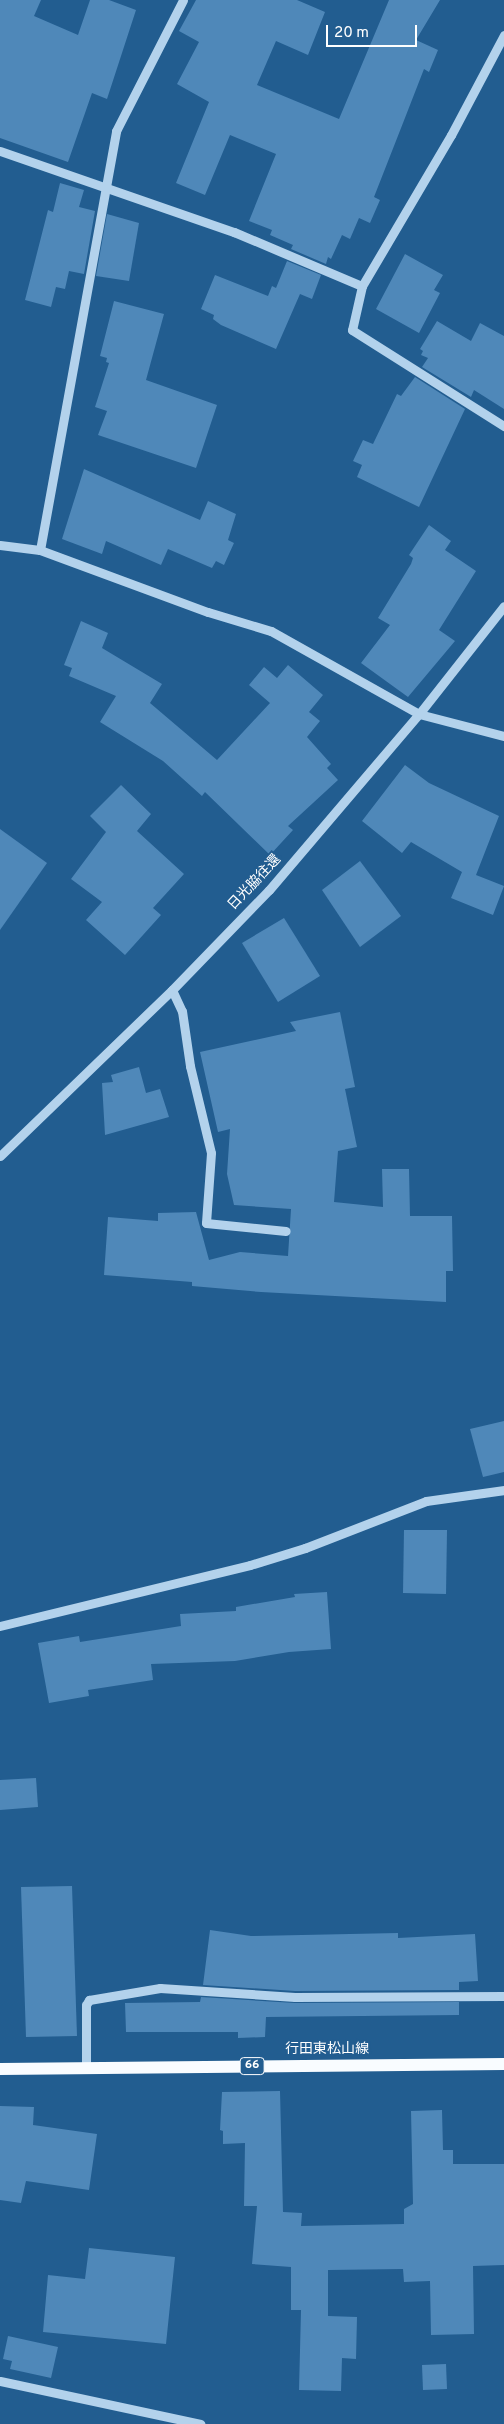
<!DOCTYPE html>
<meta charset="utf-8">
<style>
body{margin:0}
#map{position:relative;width:504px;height:2424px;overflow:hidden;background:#225d90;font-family:Overpass,"Noto Sans JP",sans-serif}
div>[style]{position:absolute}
.building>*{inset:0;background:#4f88b9}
.minor>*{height:9px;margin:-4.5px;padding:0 4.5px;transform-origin:4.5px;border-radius:4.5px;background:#b3d2ec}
.major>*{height:12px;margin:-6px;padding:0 6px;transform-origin:6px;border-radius:6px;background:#f9fcff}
span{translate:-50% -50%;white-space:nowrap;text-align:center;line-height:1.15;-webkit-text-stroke:4px #225d90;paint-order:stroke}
.shield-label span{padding:1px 4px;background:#225d90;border:1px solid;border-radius:4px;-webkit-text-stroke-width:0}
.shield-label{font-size:12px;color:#fff;font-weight:700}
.street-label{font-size:14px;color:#fff}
.scale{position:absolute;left:326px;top:25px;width:91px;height:22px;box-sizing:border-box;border:2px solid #fff;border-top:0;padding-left:6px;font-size:15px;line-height:18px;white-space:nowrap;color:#fff;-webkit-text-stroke:4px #225d90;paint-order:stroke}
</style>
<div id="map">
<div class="building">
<i style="clip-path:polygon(0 0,41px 0,34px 16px,78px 35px,90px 0,109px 0,136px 10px,107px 99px,92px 93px,68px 162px,0 138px)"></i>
<i style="clip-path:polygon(196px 0,297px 0,325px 12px,308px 55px,276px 41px,257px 85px,339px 119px,389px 0,440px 0,416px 40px,438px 50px,429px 72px,424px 69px,403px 123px,374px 197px,380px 200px,370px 223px,359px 218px,350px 239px,342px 235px,331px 259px,328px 257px,326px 264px,291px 249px,293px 245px,270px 235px,272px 230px,249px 221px,276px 154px,230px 135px,205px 195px,176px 183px,209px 102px,177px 84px,199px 42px,179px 31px)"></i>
<i style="clip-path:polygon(60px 183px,84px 190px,79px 207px,95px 211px,84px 274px,69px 271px,65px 289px,56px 287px,51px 307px,25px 300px,48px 210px,53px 212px)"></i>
<i style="clip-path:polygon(107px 214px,139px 223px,129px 281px,96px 276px)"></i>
<i style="clip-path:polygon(405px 254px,443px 275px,434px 290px,440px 293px,419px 333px,376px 309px)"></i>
<i style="clip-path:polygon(287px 261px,321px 275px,312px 299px,300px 294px,276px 349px,221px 325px,213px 319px,214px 315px,201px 309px,215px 275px,268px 296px,272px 286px,276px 288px)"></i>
<i style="clip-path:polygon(114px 301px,164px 314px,146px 380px,217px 405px,196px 468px,98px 435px,107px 411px,95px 407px,109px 363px,106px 362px,107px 358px,100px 356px)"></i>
<i style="clip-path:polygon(437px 321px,471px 341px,480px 323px,504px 336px,504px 409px,474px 390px,471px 397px,422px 367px,428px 358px,421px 355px,423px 351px,420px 349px)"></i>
<i style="clip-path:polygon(415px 377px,465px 409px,419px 507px,357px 477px,362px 465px,353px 461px,363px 440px,373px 444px,397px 394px,401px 396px)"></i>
<i style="clip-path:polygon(84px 469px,200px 520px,208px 501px,236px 514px,228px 540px,234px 543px,224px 565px,216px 561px,212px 568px,168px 549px,161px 565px,106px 541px,102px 554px,62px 539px)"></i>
<i style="clip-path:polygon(429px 525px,451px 541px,445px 550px,476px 571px,439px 630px,455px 641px,408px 697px,361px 663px,390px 625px,378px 618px,411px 564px,413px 558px,409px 555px)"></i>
<i style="clip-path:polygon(81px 621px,108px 633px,102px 648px,162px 684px,150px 703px,217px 760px,270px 703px,249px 685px,264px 667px,277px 678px,288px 665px,323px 695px,309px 712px,320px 721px,307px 737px,331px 764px,327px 768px,338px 780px,288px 826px,293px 830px,270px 855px,205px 792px,202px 796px,163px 761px,100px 722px,116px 696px,69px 676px,72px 668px,64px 665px)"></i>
<i style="clip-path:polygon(405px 765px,429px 783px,499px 816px,476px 875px,504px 886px,493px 915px,451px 898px,462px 872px,411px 842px,402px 853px,362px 821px)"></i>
<i style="clip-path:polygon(121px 785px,151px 814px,137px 831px,184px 874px,153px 908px,161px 915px,125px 955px,86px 920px,102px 902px,71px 879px,106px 832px,90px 816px)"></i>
<i style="clip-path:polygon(0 829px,47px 863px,0 930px)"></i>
<i style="clip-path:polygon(360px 861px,401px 916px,360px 947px,322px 890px)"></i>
<i style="clip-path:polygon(284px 918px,320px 976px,278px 1002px,242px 943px)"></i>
<i style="clip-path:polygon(340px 1012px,355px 1087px,345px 1089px,357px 1147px,338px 1151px,334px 1202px,383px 1207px,382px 1169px,409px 1169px,410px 1216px,452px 1216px,453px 1271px,446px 1271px,446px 1302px,261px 1292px,192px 1286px,192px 1282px,104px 1275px,108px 1217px,158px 1221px,158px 1213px,196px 1212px,209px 1260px,240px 1252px,288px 1256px,291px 1209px,234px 1205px,227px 1174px,230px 1129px,218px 1132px,200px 1052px,296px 1031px,290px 1022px)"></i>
<i style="clip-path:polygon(139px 1067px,146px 1093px,160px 1089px,169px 1117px,105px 1135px,102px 1083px,113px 1082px,111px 1075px)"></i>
<i style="clip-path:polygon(504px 1421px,504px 1472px,483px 1477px,470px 1429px)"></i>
<i style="clip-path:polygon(404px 1530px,447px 1530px,446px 1594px,403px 1593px)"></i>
<i style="clip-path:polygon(327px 1592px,331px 1649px,289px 1652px,235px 1661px,151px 1664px,153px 1680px,88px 1690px,89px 1696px,49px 1703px,38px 1643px,79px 1636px,80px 1642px,181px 1626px,180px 1614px,236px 1611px,236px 1607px,295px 1597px,294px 1594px)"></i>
<i style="clip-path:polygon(36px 1778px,38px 1807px,0 1810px,0 1780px)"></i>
<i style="clip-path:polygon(72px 1886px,77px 2036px,26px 2037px,21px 1887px)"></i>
<i style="clip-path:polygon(210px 1930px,251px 1936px,398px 1933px,398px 1938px,475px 1934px,478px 1981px,459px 1982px,459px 1990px,295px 1991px,203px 1985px)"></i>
<i style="clip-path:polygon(201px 1997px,295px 2003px,459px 2002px,459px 2015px,266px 2017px,265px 2037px,238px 2038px,238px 2032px,126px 2032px,125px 2003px,200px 2002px)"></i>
<i style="clip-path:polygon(280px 2091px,283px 2212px,302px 2213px,301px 2226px,404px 2224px,404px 2209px,413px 2204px,411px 2111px,442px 2110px,443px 2150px,453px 2150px,453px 2164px,504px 2164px,504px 2265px,473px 2266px,474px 2334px,431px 2335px,430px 2281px,404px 2282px,403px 2269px,328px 2270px,328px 2316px,357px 2317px,356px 2359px,342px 2358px,341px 2391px,299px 2390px,301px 2310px,291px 2310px,291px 2267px,252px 2264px,257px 2206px,244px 2206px,245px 2143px,223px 2144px,223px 2131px,220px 2130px,222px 2092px)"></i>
<i style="clip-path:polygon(0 2106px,34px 2107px,33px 2125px,97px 2134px,89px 2190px,26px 2181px,21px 2203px,0 2200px)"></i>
<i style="clip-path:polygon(89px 2248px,175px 2257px,166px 2344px,43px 2332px,48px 2275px,85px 2279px)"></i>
<i style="clip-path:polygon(8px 2336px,58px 2347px,51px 2378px,10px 2369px,12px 2361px,3px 2359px)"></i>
<i style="clip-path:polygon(446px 2364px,447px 2389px,423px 2390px,422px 2365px)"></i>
</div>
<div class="minor">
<i style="left:504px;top:35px;width:113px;rotate:117.9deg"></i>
<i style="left:451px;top:135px;width:175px;rotate:120.5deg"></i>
<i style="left:362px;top:286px;width:45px;rotate:102.8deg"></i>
<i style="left:352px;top:330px;width:180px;rotate:32.3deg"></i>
<i style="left:0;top:151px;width:248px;rotate:19.1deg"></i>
<i style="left:234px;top:232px;width:139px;rotate:22.9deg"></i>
<i style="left:0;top:545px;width:40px;rotate:7.1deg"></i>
<i style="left:40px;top:550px;width:179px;rotate:20.3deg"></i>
<i style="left:208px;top:612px;width:66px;rotate:16.8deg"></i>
<i style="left:271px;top:631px;width:170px;rotate:29.3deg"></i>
<i style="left:419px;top:714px;width:88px;rotate:14.5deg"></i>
<i style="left:40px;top:550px;width:426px;rotate:-79.7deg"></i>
<i style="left:116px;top:131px;width:147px;rotate:-62.9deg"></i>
<i style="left:172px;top:990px;width:23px;rotate:65deg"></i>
<i style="left:182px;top:1011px;width:56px;rotate:81.7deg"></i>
<i style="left:190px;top:1066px;width:89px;rotate:76.4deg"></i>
<i style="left:211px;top:1153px;width:70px;rotate:94.1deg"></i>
<i style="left:206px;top:1223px;width:80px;rotate:5.7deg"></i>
<i style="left:0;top:1156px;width:239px;rotate:-44deg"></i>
<i style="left:172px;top:990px;width:139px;rotate:-45.9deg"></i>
<i style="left:269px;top:890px;width:231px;rotate:-49.6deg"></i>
<i style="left:419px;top:714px;width:137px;rotate:-51.8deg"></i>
<i style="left:0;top:1626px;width:257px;rotate:-13.7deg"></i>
<i style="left:250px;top:1565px;width:58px;rotate:-17.2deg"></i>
<i style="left:305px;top:1548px;width:130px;rotate:-21.2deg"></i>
<i style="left:426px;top:1501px;width:79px;rotate:-8deg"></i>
<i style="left:86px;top:2067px;width:62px;rotate:-90deg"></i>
<i style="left:86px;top:2005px;width:6px;rotate:-59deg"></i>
<i style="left:89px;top:2000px;width:72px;rotate:-9.6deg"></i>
<i style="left:160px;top:1988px;width:135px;rotate:3.8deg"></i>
<i style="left:295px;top:1997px;width:209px;rotate:-0.3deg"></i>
<i style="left:0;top:2381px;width:205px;rotate:12.1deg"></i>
</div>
<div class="major">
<i style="left:0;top:2069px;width:504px;rotate:-0.57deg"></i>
</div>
<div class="shield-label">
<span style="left:252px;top:2066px">66</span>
</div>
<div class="street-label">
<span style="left:255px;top:883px;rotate:-47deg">日光脇往還</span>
<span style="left:327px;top:2050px">行田東松山線</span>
</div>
<div class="scale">20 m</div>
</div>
